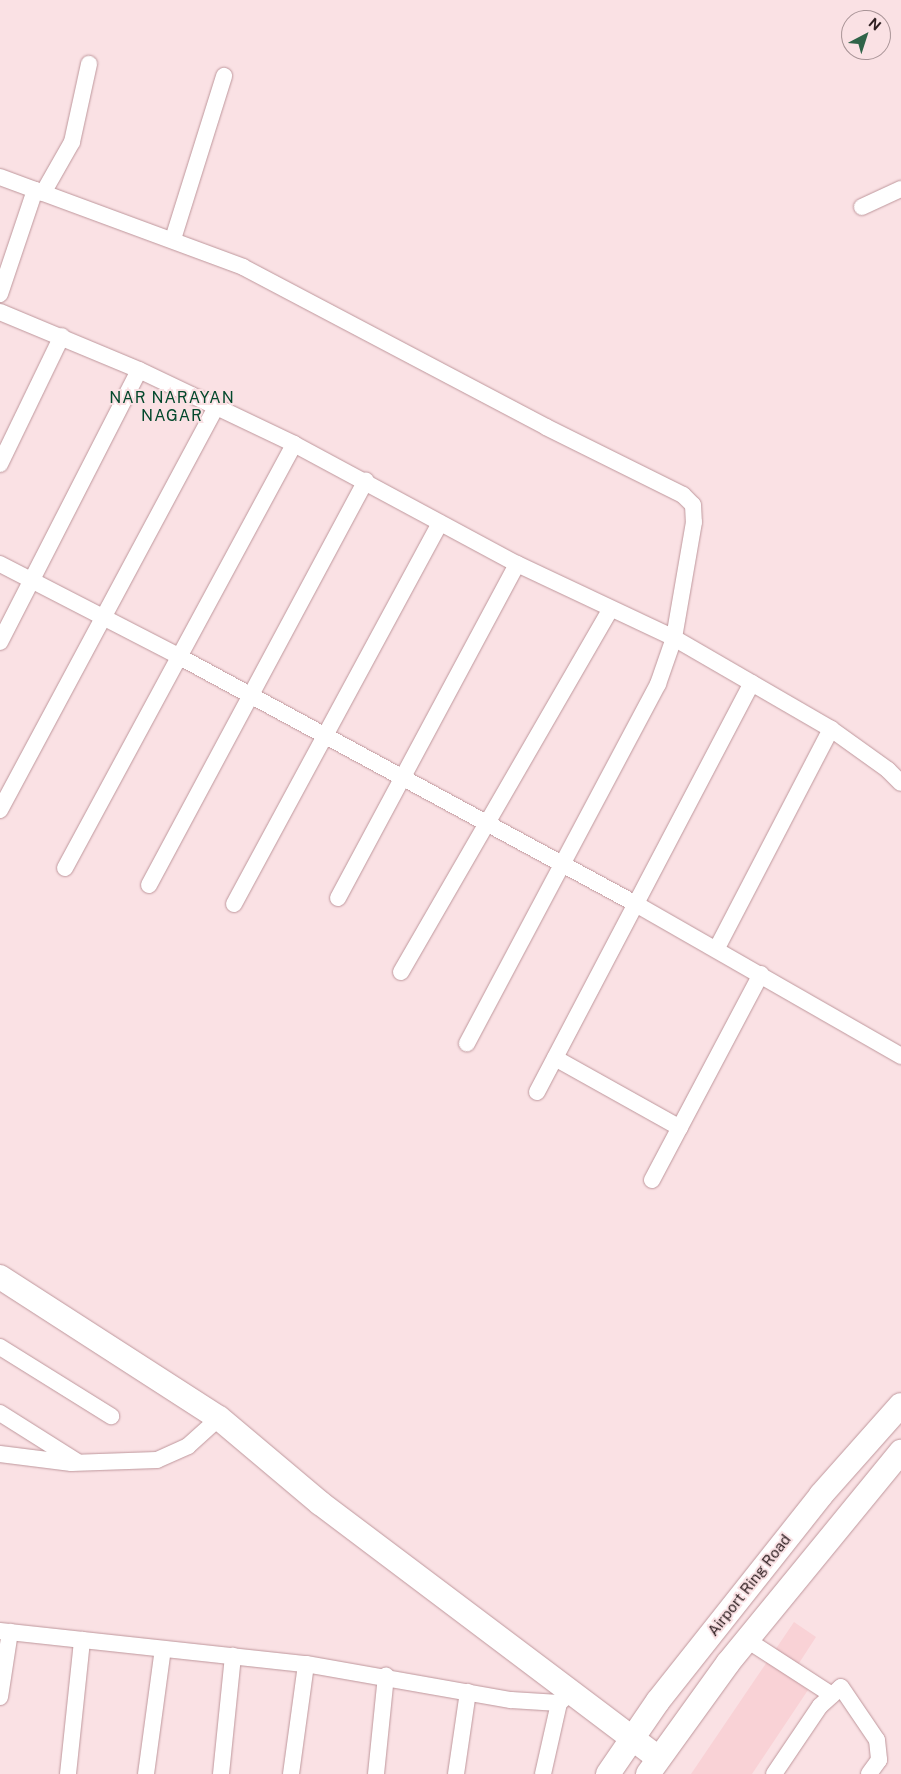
<!DOCTYPE html>
<style>
body{margin:0}
#map{position:relative;width:901px;height:1774px;overflow:hidden;background:#fae1e4;font-family:"Public Sans",sans-serif}
div>[style]{position:absolute}
.built>*{inset:0;background:#f9d2d6}
.roads{filter:drop-shadow(0 0 1px #be979c) drop-shadow(0 0 1px #be979c)}
.street>*{height:16px;margin:-8px;padding:0 8px;transform-origin:8px;border-radius:8px;background:#fff}
.secondary>*{height:24px;margin:-12px;padding:0 12px;transform-origin:12px;border-radius:12px;background:#fff}
span{translate:-50% -50%;white-space:nowrap;text-align:center;line-height:1.15;-webkit-text-stroke:4px #fae1e4;paint-order:stroke}
.street-label{font-size:15px;color:#2d1e20}
.neighbourhood-label{font-size:16px;color:#03482c;letter-spacing:1px}
.north{position:absolute;left:841px;top:10px;width:50px;height:50px;box-sizing:border-box;background:#fae1e4;border:1px solid #a89396;border-radius:50%;rotate:40deg;font-size:14px;font-weight:700;line-height:20px;text-align:center;color:#2d1e20}
.north::after{content:'';display:block;margin:auto;width:18px;height:22px;background:#2f6348;clip-path:polygon(50% 0,100% 100%,50% 72%,0 100%)}
</style>
<div id="map">
<div class="built">
<i style="clip-path:polygon(794px 1622px,816px 1637px,790px 1677px,808px 1690px,752px 1774px,691px 1774px)"></i>
</div>
<div class="roads">
<div class="street">
<i style="left:0;top:177px;width:259px;rotate:20.3deg"></i>
<i style="left:243px;top:267px;width:343px;rotate:27.8deg"></i>
<i style="left:546px;top:427px;width:153px;rotate:26.4deg"></i>
<i style="left:683px;top:495px;width:14px;rotate:45deg"></i>
<i style="left:693px;top:505px;width:17px;rotate:87deg"></i>
<i style="left:694px;top:522px;width:118px;rotate:99.8deg"></i>
<i style="left:674px;top:638px;width:49px;rotate:109.2deg"></i>
<i style="left:658px;top:684px;width:407px;rotate:118deg"></i>
<i style="left:43px;top:193px;width:59px;rotate:-60.4deg"></i>
<i style="left:72px;top:142px;width:80px;rotate:-77.7deg"></i>
<i style="left:862px;top:207px;width:43px;rotate:-24.8deg"></i>
<i style="left:173px;top:239px;width:171px;rotate:-72.6deg"></i>
<i style="left:0;top:294px;width:110px;rotate:-71.4deg"></i>
<i style="left:0;top:312px;width:151px;rotate:22.6deg"></i>
<i style="left:139px;top:370px;width:172px;rotate:25.5deg"></i>
<i style="left:294px;top:444px;width:253px;rotate:28.3deg"></i>
<i style="left:517px;top:564px;width:174px;rotate:25.2deg"></i>
<i style="left:674px;top:638px;width:181px;rotate:30.1deg"></i>
<i style="left:831px;top:729px;width:70px;rotate:35.7deg"></i>
<i style="left:888px;top:770px;width:18px;rotate:45deg"></i>
<i style="left:0;top:464px;width:142px;rotate:-64.2deg"></i>
<i style="left:0;top:564px;width:200px;rotate:27.3deg"></i>
<i style="left:178px;top:656px;width:519px;rotate:28.44deg"></i>
<i style="left:634px;top:903px;width:308px;rotate:29.8deg"></i>
<i style="left:0;top:642px;width:305px;rotate:-62.9deg"></i>
<i style="left:0;top:810px;width:457px;rotate:-61.8deg"></i>
<i style="left:65px;top:868px;width:482px;rotate:-61.6deg"></i>
<i style="left:149px;top:885px;width:459px;rotate:-61.8deg"></i>
<i style="left:338px;top:898px;width:379px;rotate:-61.8deg"></i>
<i style="left:234px;top:904px;width:433px;rotate:-61.6deg"></i>
<i style="left:717px;top:948px;width:247px;rotate:-62.5deg"></i>
<i style="left:401px;top:972px;width:419px;rotate:-60deg"></i>
<i style="left:555px;top:1058px;width:143px;rotate:29.2deg"></i>
<i style="left:537px;top:1092px;width:462px;rotate:-62.3deg"></i>
<i style="left:652px;top:1180px;width:233px;rotate:-62.1deg"></i>
<i style="left:0;top:1347px;width:131px;rotate:31.9deg"></i>
<i style="left:0;top:1413px;width:90px;rotate:32.3deg"></i>
<i style="left:0;top:1454px;width:72px;rotate:7.2deg"></i>
<i style="left:71px;top:1463px;width:86px;rotate:-2deg"></i>
<i style="left:157px;top:1460px;width:34px;rotate:-24deg"></i>
<i style="left:188px;top:1446px;width:42px;rotate:-42.1deg"></i>
<i style="left:0;top:1631px;width:308px;rotate:6.2deg"></i>
<i style="left:306px;top:1664px;width:208px;rotate:10deg"></i>
<i style="left:511px;top:1700px;width:48px;rotate:3.6deg"></i>
<i style="left:559px;top:1703px;width:15px;rotate:-42deg"></i>
<i style="left:747px;top:1640px;width:101px;rotate:32.9deg"></i>
<i style="left:0;top:1697px;width:66px;rotate:-81.3deg"></i>
<i style="left:68px;top:1774px;width:135px;rotate:-84deg"></i>
<i style="left:146px;top:1774px;width:126px;rotate:-82.3deg"></i>
<i style="left:221px;top:1774px;width:119px;rotate:-84.2deg"></i>
<i style="left:291px;top:1774px;width:111px;rotate:-82.2deg"></i>
<i style="left:376px;top:1774px;width:99px;rotate:-84.2deg"></i>
<i style="left:456px;top:1774px;width:83px;rotate:-81.7deg"></i>
<i style="left:543px;top:1774px;width:73px;rotate:-77.3deg"></i>
<i style="left:774px;top:1774px;width:82px;rotate:-55.9deg"></i>
<i style="left:820px;top:1706px;width:28px;rotate:-42deg"></i>
<i style="left:841px;top:1687px;width:64px;rotate:55.8deg"></i>
<i style="left:877px;top:1740px;width:20px;rotate:84deg"></i>
<i style="left:879px;top:1760px;width:17px;rotate:126deg"></i>
</div>
<div class="secondary">
<i style="left:0;top:1277px;width:260px;rotate:32.8deg"></i>
<i style="left:219px;top:1418px;width:132px;rotate:40.1deg"></i>
<i style="left:320px;top:1503px;width:423px;rotate:37deg"></i>
<i style="left:608px;top:1774px;width:88px;rotate:-55.6deg"></i>
<i style="left:658px;top:1701px;width:263px;rotate:-51.6deg"></i>
<i style="left:821px;top:1495px;width:120px;rotate:-48.4deg"></i>
<i style="left:648px;top:1774px;width:137px;rotate:-54.2deg"></i>
<i style="left:728px;top:1663px;width:273px;rotate:-50.7deg"></i>
</div>
</div>
<div class="street-label">
<span style="left:749px;top:1585px;rotate:-52deg">Airport Ring Road</span>
</div>
<div class="neighbourhood-label">
<span style="left:172px;top:407px">NAR NARAYAN<br>NAGAR</span>
</div>
<div class="north">N</div>
</div>
